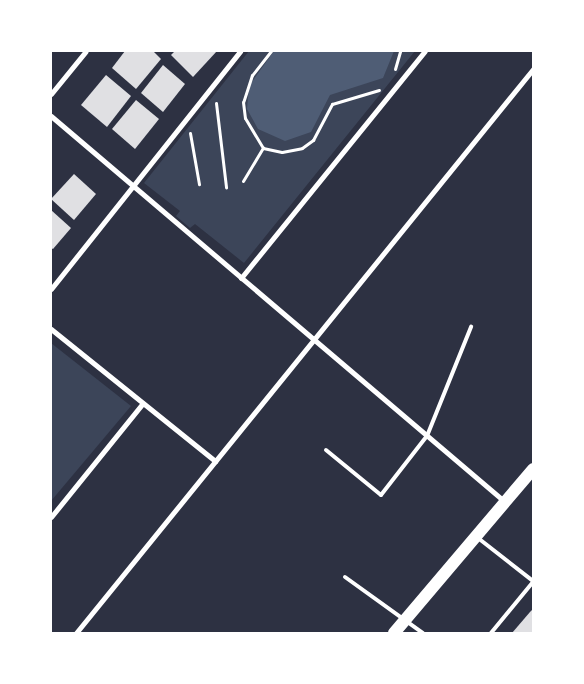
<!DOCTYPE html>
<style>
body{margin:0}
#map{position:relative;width:584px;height:684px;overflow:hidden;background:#2d3142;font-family:"DM Sans",sans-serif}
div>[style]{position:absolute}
.green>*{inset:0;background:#3c4559}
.water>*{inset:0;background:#4f5d75}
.building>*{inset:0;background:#e0e0e3}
.path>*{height:3px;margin:-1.5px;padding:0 1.5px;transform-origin:1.5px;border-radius:1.5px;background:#fff}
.service>*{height:4px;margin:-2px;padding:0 2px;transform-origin:2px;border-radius:2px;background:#fff}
.minor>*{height:5px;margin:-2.5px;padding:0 2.5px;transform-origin:2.5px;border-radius:2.5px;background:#fff}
.primary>*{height:12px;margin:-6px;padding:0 6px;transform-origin:6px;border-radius:6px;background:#fff}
span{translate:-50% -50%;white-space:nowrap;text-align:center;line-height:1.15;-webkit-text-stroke:5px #fff;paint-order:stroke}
.frame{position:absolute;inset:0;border:52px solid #fff;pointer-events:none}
</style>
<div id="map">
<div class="green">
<i style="clip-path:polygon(249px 51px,415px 51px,244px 263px,195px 224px,190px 228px,176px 216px,180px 211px,144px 183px)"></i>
<i style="clip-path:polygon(51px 343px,131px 406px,51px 501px)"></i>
</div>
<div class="water">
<i style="clip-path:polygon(274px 51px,394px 51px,383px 78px,330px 95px,311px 132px,285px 141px,258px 129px,247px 109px,249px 86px)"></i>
</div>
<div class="building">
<i style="clip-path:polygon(125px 51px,153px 51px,161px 59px,136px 89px,112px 68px)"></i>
<i style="clip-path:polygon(175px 51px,217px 51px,193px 77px,171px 55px)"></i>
<i style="clip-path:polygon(163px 65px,185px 84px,163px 112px,141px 93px)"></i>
<i style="clip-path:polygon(106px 75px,131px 96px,107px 127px,81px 105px)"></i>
<i style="clip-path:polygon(136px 100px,159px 119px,135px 149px,112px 129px)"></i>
<i style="clip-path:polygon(74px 174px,96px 194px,74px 220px,51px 199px)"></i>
<i style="clip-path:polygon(51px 210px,71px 228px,53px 249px,51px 248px)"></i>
<i style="clip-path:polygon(533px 609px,533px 633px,512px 633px,530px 612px)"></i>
</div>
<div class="path">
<i style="left:271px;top:51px;width:31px;rotate:128deg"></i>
<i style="left:252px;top:75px;width:28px;rotate:108deg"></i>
<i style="left:243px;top:102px;width:16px;rotate:83deg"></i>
<i style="left:245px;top:118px;width:35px;rotate:59deg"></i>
<i style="left:263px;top:148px;width:19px;rotate:12deg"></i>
<i style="left:282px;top:152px;width:20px;rotate:-11deg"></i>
<i style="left:302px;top:148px;width:14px;rotate:-36deg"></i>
<i style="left:313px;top:140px;width:41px;rotate:-62.2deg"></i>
<i style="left:332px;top:104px;width:49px;rotate:-16.6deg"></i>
<i style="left:395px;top:69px;width:19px;rotate:-74deg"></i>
<i style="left:216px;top:103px;width:85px;rotate:83.2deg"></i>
<i style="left:190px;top:133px;width:52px;rotate:80deg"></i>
<i style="left:243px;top:181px;width:39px;rotate:-59deg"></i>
</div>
<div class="service">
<i style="left:326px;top:450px;width:71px;rotate:39.3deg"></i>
<i style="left:381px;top:495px;width:75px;rotate:-52.1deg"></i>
<i style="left:427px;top:436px;width:118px;rotate:-68deg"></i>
<i style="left:478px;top:538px;width:70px;rotate:38deg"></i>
<i style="left:345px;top:577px;width:96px;rotate:35.7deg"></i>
<i style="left:491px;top:633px;width:66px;rotate:-50.5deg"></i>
</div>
<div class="minor">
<i style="left:51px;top:94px;width:55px;rotate:-50.9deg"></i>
<i style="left:51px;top:116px;width:595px;rotate:40.36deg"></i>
<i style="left:241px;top:278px;width:292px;rotate:-51deg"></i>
<i style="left:51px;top:289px;width:304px;rotate:-51.5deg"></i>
<i style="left:51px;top:329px;width:211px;rotate:38.8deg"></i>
<i style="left:51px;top:517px;width:146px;rotate:-51.1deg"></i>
<i style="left:76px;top:633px;width:726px;rotate:-50.98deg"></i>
</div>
<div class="primary">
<i style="left:394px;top:633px;width:215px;rotate:-49.7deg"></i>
</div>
<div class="frame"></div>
</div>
